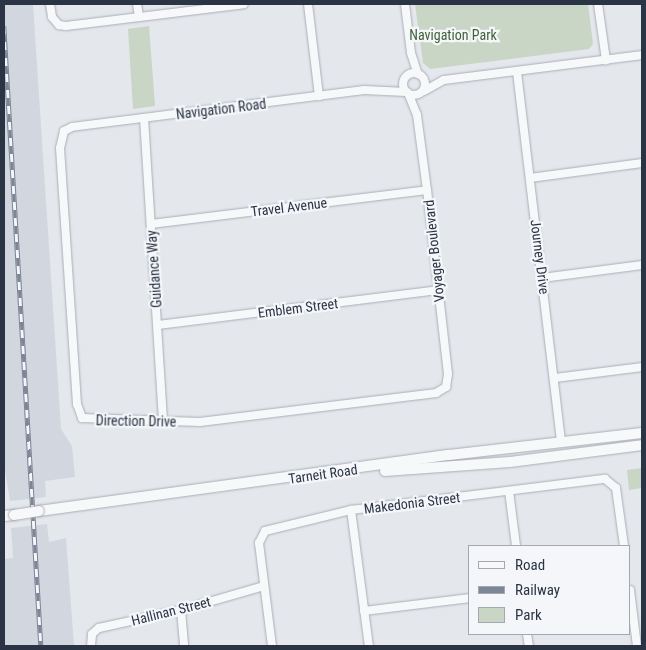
<!DOCTYPE html>
<style>
body{margin:0}
#map{position:relative;width:646px;height:650px;overflow:hidden;background:#e4e7ec;font-family:"Roboto Condensed",sans-serif}
div>[style]{position:absolute}
.built>*{inset:0;background:#d2d6de}
.green>*{inset:0;background:#c9d6c5}
.roads{filter:drop-shadow(0 0 1px #a9aeb7) drop-shadow(0 0 1px #a9aeb7)}
.minor>*{height:8px;margin:-4px;padding:0 4px;transform-origin:4px;border-radius:4px;background:#f7f8fa}
.minor>.ring{margin:-4px;padding:0;box-sizing:content-box;background:none;border:8px solid #f7f8fa;border-radius:50%}
.tertiary>*{height:10px;margin:-5px;padding:0 5px;transform-origin:5px;border-radius:5px;background:#f7f8fa}
.rail>*{height:4.5px;margin-top:-2.25px;transform-origin:0;background:repeating-linear-gradient(90deg,#f4f6f9 0 8px,#7d8696 0 16px);box-sizing:border-box;border-block:1px solid #7d8696}
.bridges{filter:drop-shadow(0 0 1px #a9aeb7) drop-shadow(0 0 1px #a9aeb7)}
.tertiary-bridge>*{height:10px;margin:-5px;padding:0 5px;transform-origin:5px;border-radius:5px;background:#f7f8fa}
span{translate:-50% -50%;white-space:nowrap;text-align:center;line-height:1.15;-webkit-text-stroke:4.5px #f4f6f9;paint-order:stroke}
.park-label{font-size:14px;color:#3f6138}
.street-label{font-size:14px;color:#2b3445}
.frame{position:absolute;inset:0;border:5px solid #2b3445;pointer-events:none}
.legend{position:absolute;left:468px;top:545px;width:162px;height:90px;box-sizing:border-box;background:#f4f6f9;border:1px solid #a4a8b1;margin:0;padding:6px 9px;list-style:none;font-size:15px;color:#2b3445}
.legend li{display:flex;align-items:center;gap:10px;height:25px}
.legend b{width:25px;border:1px solid #a4a8b1}
</style>
<div id="map">
<div class="built">
<i style="clip-path:polygon(4px 4px,33px 4px,61px 429px,72px 446px,75px 477px,45px 481px,46px 497px,10px 501px,4px 463px)"></i>
<i style="clip-path:polygon(47px 524px,49px 542px,66px 538px,74px 646px,4px 646px,4px 559px,13px 558px,11px 528px)"></i>
</div>
<div class="green">
<i style="clip-path:polygon(415px 4px,588px 4px,593px 44px,589px 49px,430px 69px,423px 63px)"></i>
<i style="clip-path:polygon(149px 26px,155px 106px,133px 109px,128px 29px)"></i>
<i style="clip-path:polygon(642px 468px,642px 488px,629px 490px,627px 470px)"></i>
</div>
<div class="roads">
<div class="minor">
<i style="left:50px;top:4px;width:13px;rotate:81deg"></i>
<i style="left:52px;top:17px;width:11px;rotate:49deg"></i>
<i style="left:59px;top:25px;width:7px;rotate:8deg"></i>
<i style="left:66px;top:26px;width:179px;rotate:-7deg"></i>
<i style="left:137px;top:4px;width:13px;rotate:81deg"></i>
<i style="left:308px;top:4px;width:93px;rotate:83.2deg"></i>
<i style="left:405px;top:4px;width:49px;rotate:83deg"></i>
<i style="left:411px;top:53px;width:22px;rotate:72deg"></i>
<i style="left:598px;top:4px;width:57px;rotate:81.9deg"></i>
<i style="left:517px;top:72px;width:373px;rotate:83.2deg"></i>
<i class="ring" style="left:403px;top:73px;width:14px;height:14px"></i>
<i style="left:424px;top:91px;width:23px;rotate:-29deg"></i>
<i style="left:444px;top:80px;width:200px;rotate:-7.2deg"></i>
<i style="left:406px;top:92px;width:42px;rotate:-177.3deg"></i>
<i style="left:364px;top:90px;width:294px;rotate:172.8deg"></i>
<i style="left:72px;top:127px;width:9px;rotate:153deg"></i>
<i style="left:64px;top:131px;width:17px;rotate:103deg"></i>
<i style="left:60px;top:148px;width:257px;rotate:86.2deg"></i>
<i style="left:77px;top:404px;width:15px;rotate:70deg"></i>
<i style="left:82px;top:418px;width:118px;rotate:1.9deg"></i>
<i style="left:200px;top:422px;width:238px;rotate:-7deg"></i>
<i style="left:436px;top:393px;width:12px;rotate:-31deg"></i>
<i style="left:446px;top:387px;width:13px;rotate:-81deg"></i>
<i style="left:448px;top:374px;width:185px;rotate:-96.5deg"></i>
<i style="left:427px;top:190px;width:76px;rotate:-97.6deg"></i>
<i style="left:417px;top:115px;width:24px;rotate:-112deg"></i>
<i style="left:144px;top:118px;width:303px;rotate:86.4deg"></i>
<i style="left:530px;top:178px;width:113px;rotate:-7.6deg"></i>
<i style="left:151px;top:224px;width:278px;rotate:-7deg"></i>
<i style="left:542px;top:278px;width:101px;rotate:-7.4deg"></i>
<i style="left:158px;top:325px;width:282px;rotate:-7.1deg"></i>
<i style="left:555px;top:378px;width:88px;rotate:-7.2deg"></i>
<i style="left:509px;top:491px;width:55px;rotate:82.7deg"></i>
<i style="left:351px;top:510px;width:137px;rotate:82.5deg"></i>
<i style="left:630px;top:590px;width:56px;rotate:82.9deg"></i>
<i style="left:181px;top:610px;width:36px;rotate:85deg"></i>
<i style="left:364px;top:611px;width:107px;rotate:-7deg"></i>
<i style="left:527px;top:634px;width:12px;rotate:81deg"></i>
<i style="left:91px;top:646px;width:12px;rotate:-85deg"></i>
<i style="left:92px;top:634px;width:9px;rotate:-41deg"></i>
<i style="left:99px;top:628px;width:84px;rotate:-12.4deg"></i>
<i style="left:181px;top:610px;width:86px;rotate:-16.1deg"></i>
<i style="left:272px;top:646px;width:104px;rotate:-97.2deg"></i>
<i style="left:259px;top:543px;width:13px;rotate:-63deg"></i>
<i style="left:265px;top:531px;width:89px;rotate:-13.7deg"></i>
<i style="left:351px;top:510px;width:256px;rotate:-7deg"></i>
<i style="left:605px;top:479px;width:14px;rotate:39deg"></i>
<i style="left:616px;top:488px;width:59px;rotate:82.1deg"></i>
</div>
<div class="tertiary">
<i style="left:385px;top:471px;width:125px;rotate:-4.1deg"></i>
<i style="left:510px;top:462px;width:133px;rotate:-7.3deg"></i>
<i style="left:39px;top:511px;width:414px;rotate:-7.8deg"></i>
<i style="left:449px;top:455px;width:194px;rotate:-6.5deg"></i>
<i style="left:4px;top:516px;width:10px;rotate:-6deg"></i>
</div>
</div>
<div class="rail">
<i style="left:4px;top:26px;width:621px;rotate:86.58deg"></i>
</div>
<div class="bridges">
<div class="tertiary-bridge">
<i style="left:14px;top:515px;width:25px;rotate:-9deg"></i>
</div>
</div>
<div class="park-label">
<span style="left:453px;top:35px">Navigation Park</span>
</div>
<div class="street-label">
<span style="left:221px;top:109px;rotate:-7deg">Navigation Road</span>
<span style="left:289px;top:207px;rotate:-7deg">Travel Avenue</span>
<span style="left:434px;top:251px;rotate:-96deg">Voyager Boulevard</span>
<span style="left:540px;top:257px;rotate:83deg">Journey Drive</span>
<span style="left:154px;top:269px;rotate:-94deg">Guidance Way</span>
<span style="left:298px;top:308px;rotate:-7deg">Emblem Street</span>
<span style="left:136px;top:421px;rotate:1deg">Direction Drive</span>
<span style="left:323px;top:474px;rotate:-8deg">Tarneit Road</span>
<span style="left:412px;top:503px;rotate:-7deg">Makedonia Street</span>
<span style="left:171px;top:611px;rotate:-14deg">Hallinan Street</span>
</div>
<div class="frame"></div>
<ul class="legend">
<li><b style="height:6px;background:#f7f8fa"></b>Road</li>
<li><b style="height:6px;background:#7d8696"></b>Railway</li>
<li><b style="height:14px;background:#c9d6c5"></b>Park</li>
</ul>
</div>
